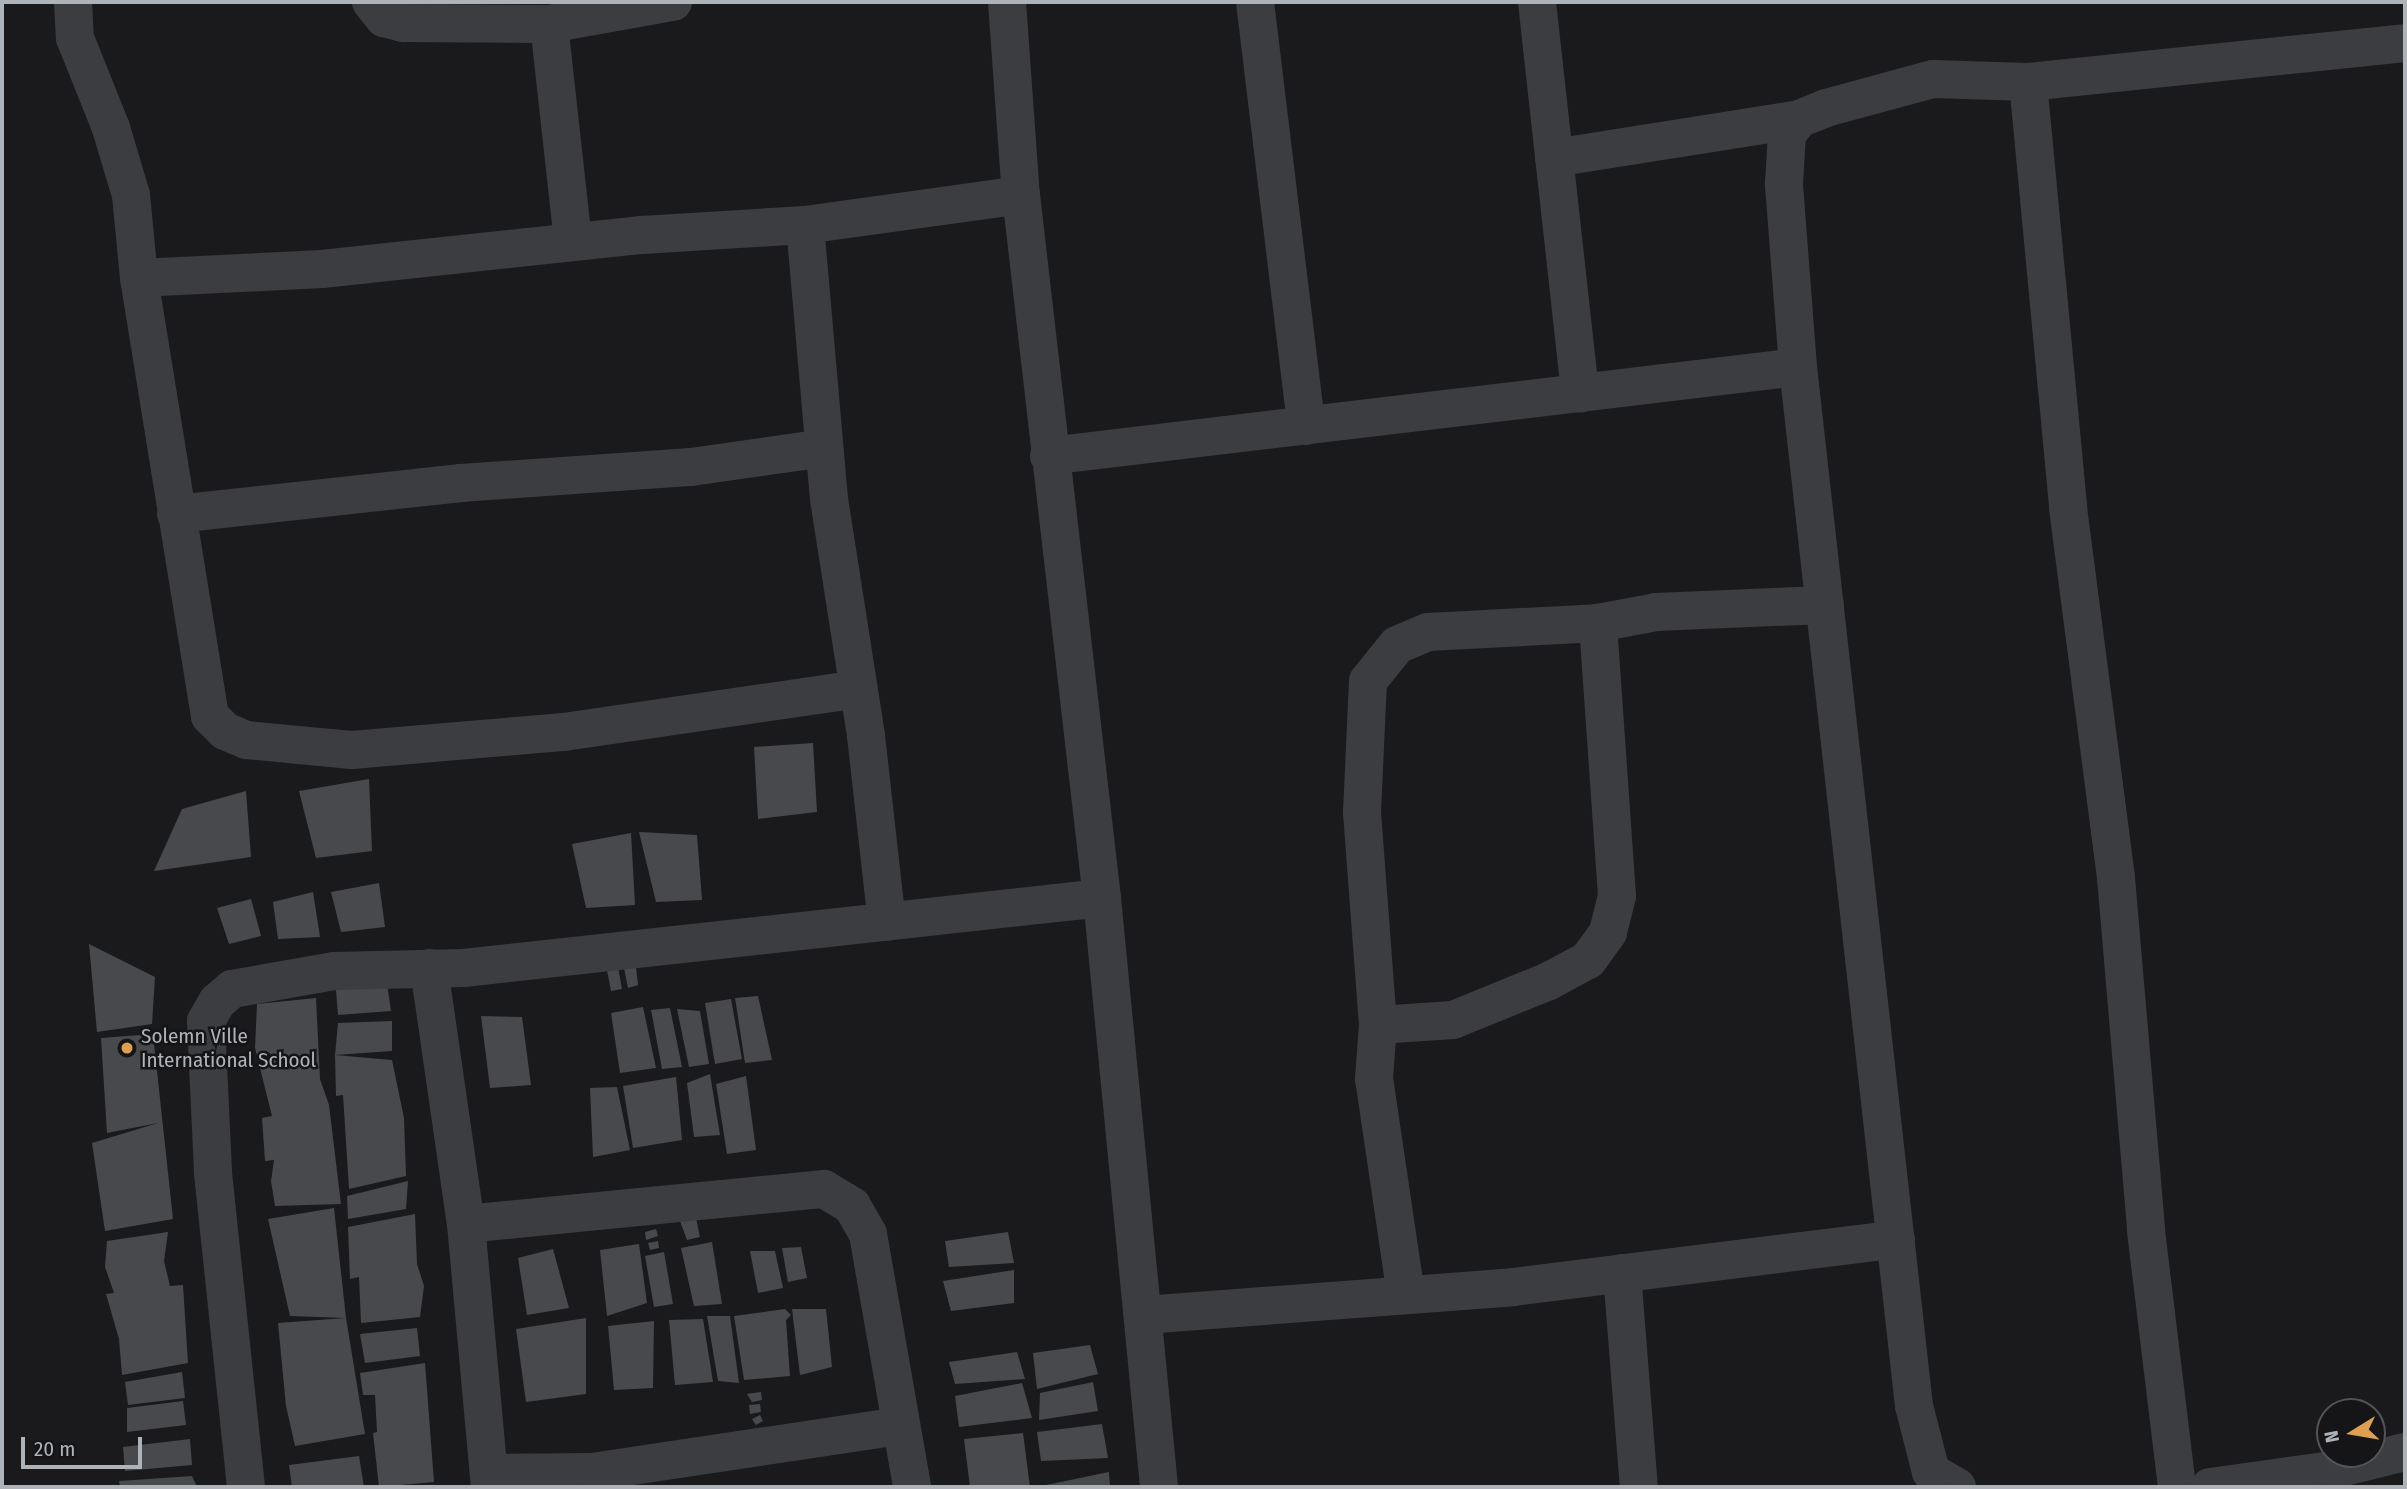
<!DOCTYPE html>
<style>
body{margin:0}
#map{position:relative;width:2407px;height:1489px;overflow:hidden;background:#1a1a1c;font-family:"Fira Sans Condensed",sans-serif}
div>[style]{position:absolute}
.building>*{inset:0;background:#47494c}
.minor>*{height:38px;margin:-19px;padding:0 19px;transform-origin:19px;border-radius:19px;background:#3c3d41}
.dots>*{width:19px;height:19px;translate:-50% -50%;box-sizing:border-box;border:4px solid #151517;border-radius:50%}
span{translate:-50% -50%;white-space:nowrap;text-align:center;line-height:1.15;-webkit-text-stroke:5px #151517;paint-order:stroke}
.poi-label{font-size:21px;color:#aeb3ba}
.left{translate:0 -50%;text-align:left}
.frame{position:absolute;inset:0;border:4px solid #aeb3ba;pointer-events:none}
.north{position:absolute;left:2316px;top:1398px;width:70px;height:70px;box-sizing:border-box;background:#151517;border:2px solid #525458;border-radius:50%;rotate:259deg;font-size:19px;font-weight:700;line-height:28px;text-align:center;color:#aeb3ba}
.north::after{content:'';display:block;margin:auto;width:24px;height:32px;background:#de9f50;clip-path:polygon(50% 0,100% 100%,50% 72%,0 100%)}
.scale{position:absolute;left:21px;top:1437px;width:121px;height:32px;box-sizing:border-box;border:4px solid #aeb3ba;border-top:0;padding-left:9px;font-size:21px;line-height:24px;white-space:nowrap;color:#aeb3ba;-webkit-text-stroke:5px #151517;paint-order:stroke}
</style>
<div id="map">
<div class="building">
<i style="clip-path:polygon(813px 743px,817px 812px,758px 819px,754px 747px)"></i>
<i style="clip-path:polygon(369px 779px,372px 851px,316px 858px,299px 791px)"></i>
<i style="clip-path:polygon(246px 791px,251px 857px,154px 871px,182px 809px)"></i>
<i style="clip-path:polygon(639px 832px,697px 835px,702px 900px,656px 902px)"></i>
<i style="clip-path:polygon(631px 833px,635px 905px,586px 908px,572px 844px)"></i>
<i style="clip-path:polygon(379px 883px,385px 927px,341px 932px,331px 892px)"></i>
<i style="clip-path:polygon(313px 892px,320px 937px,278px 939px,273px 902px)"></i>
<i style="clip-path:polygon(251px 899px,261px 936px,229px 944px,217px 908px)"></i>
<i style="clip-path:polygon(89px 944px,155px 977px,152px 1024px,97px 1032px)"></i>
<i style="clip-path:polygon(618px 967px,622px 989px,611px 991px,607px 970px)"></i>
<i style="clip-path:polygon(636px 967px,638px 985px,628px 988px,624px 968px)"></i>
<i style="clip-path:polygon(387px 983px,391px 1011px,338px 1015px,336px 990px)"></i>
<i style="clip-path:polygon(758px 996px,772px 1060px,745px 1063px,735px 998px)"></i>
<i style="clip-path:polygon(316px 998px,320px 1079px,329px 1105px,341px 1204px,275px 1206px,271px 1181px,274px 1160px,265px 1161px,262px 1118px,272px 1116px,255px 1048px,257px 1004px)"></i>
<i style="clip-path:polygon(731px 999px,742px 1059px,715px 1064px,705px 1003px)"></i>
<i style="clip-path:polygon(643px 1007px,656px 1068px,620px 1073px,611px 1013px)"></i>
<i style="clip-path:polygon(670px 1008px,682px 1067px,662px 1069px,651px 1010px)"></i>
<i style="clip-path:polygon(677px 1009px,700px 1011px,709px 1064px,689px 1067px)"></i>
<i style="clip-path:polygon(481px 1016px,522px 1017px,531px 1085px,490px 1088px)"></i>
<i style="clip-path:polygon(392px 1021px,392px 1051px,335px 1055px,392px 1060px,404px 1118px,406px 1176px,349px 1189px,343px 1095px,336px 1096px,335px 1055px,338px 1023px)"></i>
<i style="clip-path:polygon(153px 1034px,173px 1219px,105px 1231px,92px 1143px,158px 1123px,107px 1133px,101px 1038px)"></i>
<i style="clip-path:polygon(710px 1074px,720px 1135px,694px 1137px,687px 1083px)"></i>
<i style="clip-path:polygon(746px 1076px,756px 1150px,727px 1154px,716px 1084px)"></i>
<i style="clip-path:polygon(676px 1077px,682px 1140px,633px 1148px,623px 1086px)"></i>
<i style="clip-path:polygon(617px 1087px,630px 1150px,593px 1157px,590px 1088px)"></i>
<i style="clip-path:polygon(408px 1181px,406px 1209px,348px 1219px,347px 1196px)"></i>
<i style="clip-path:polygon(334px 1208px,346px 1318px,290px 1316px,268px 1219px)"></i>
<i style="clip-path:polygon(415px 1214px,417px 1264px,424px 1286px,420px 1317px,361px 1323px,359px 1277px,350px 1279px,348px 1227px)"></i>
<i style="clip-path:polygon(696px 1218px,700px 1237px,687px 1240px,680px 1221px)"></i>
<i style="clip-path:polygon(656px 1229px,658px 1236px,646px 1240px,645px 1232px)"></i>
<i style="clip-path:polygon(168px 1232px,164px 1261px,170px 1286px,183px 1285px,188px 1363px,122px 1375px,119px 1339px,106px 1294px,114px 1293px,105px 1267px,107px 1241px)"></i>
<i style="clip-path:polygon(1008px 1232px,1014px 1263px,949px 1267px,945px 1241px)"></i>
<i style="clip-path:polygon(658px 1241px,659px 1248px,650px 1250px,648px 1243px)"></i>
<i style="clip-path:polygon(712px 1242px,722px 1304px,694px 1306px,681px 1248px)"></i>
<i style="clip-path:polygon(639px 1244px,647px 1303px,607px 1316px,600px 1250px)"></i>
<i style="clip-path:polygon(801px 1247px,807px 1278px,788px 1282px,782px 1248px)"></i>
<i style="clip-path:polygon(553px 1249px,569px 1308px,527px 1315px,518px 1258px)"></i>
<i style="clip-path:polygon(750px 1251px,775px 1251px,783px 1288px,758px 1293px)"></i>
<i style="clip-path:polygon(664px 1252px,673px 1304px,654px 1307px,645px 1256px)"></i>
<i style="clip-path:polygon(1014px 1270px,1014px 1303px,951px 1311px,943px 1281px)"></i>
<i style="clip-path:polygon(785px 1309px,791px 1315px,786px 1320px,790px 1376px,744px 1380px,734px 1316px)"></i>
<i style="clip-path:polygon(792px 1309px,826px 1309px,832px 1367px,800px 1375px)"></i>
<i style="clip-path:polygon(707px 1316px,730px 1316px,739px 1383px,718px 1381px)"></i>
<i style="clip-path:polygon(346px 1318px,365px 1434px,295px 1446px,286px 1406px,278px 1323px)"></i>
<i style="clip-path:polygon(586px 1318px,586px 1394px,526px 1402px,516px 1329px)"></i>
<i style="clip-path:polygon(703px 1319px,713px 1382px,675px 1385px,669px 1320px)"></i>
<i style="clip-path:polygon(654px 1321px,653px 1388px,614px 1390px,608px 1326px)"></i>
<i style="clip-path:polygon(417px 1328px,420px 1356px,365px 1363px,360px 1334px)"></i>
<i style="clip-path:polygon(1090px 1345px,1098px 1374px,1037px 1389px,1033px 1353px)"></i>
<i style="clip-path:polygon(1017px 1352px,1025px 1379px,955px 1384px,949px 1362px)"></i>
<i style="clip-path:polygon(425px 1363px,434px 1482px,379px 1487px,373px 1433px,377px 1432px,375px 1395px,363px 1395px,360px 1373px)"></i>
<i style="clip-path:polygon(182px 1372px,185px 1398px,128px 1405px,125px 1382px)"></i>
<i style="clip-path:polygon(1093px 1382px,1098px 1411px,1039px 1420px,1040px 1393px)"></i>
<i style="clip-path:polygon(1022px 1383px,1032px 1418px,959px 1427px,955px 1396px)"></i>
<i style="clip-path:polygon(761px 1392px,762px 1400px,752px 1402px,747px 1394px)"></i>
<i style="clip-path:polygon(183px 1401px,186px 1425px,127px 1432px,127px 1408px)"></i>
<i style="clip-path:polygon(760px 1404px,761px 1412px,750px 1414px,749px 1405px)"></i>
<i style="clip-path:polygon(760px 1415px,763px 1421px,756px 1425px,752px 1419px)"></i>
<i style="clip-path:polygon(1102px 1424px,1108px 1458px,1041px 1461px,1037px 1432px)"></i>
<i style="clip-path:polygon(1023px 1433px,1030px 1487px,970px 1487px,964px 1439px)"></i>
<i style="clip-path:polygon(190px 1439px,192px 1465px,125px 1471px,123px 1447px)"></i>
<i style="clip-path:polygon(359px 1456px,364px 1487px,292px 1487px,289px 1465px)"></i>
<i style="clip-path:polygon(1109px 1472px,1110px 1487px,1046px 1487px,1046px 1485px)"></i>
<i style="clip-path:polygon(192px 1476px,197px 1487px,120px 1487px,119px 1481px)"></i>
</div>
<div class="minor">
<i style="left:73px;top:2px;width:36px;rotate:87deg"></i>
<i style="left:75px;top:38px;width:97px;rotate:68.2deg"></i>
<i style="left:111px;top:128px;width:70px;rotate:73.4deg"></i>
<i style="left:131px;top:195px;width:83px;rotate:84.5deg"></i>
<i style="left:139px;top:278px;width:444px;rotate:80.8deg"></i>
<i style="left:210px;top:716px;width:21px;rotate:45deg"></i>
<i style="left:225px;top:731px;width:23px;rotate:23deg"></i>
<i style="left:246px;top:740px;width:106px;rotate:5.4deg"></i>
<i style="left:352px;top:750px;width:213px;rotate:-4.9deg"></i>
<i style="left:564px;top:732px;width:297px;rotate:-8.3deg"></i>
<i style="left:371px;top:2px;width:21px;rotate:51deg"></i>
<i style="left:384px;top:18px;width:20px;rotate:15deg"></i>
<i style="left:403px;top:23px;width:146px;rotate:0.4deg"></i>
<i style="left:549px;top:24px;width:126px;rotate:-10.1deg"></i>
<i style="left:1007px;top:2px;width:194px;rotate:85.9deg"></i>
<i style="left:1021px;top:195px;width:708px;rotate:83.43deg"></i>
<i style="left:1102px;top:898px;width:592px;rotate:84.47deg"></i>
<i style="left:1255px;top:2px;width:427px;rotate:83.1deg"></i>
<i style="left:1537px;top:2px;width:394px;rotate:83.7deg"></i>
<i style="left:549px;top:24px;width:219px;rotate:83.7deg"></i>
<i style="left:2028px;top:82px;width:428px;rotate:84.6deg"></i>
<i style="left:2068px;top:508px;width:373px;rotate:82.6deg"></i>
<i style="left:2116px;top:878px;width:354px;rotate:85.1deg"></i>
<i style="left:2146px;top:1231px;width:258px;rotate:83.1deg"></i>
<i style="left:1554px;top:158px;width:248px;rotate:-9deg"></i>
<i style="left:805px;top:225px;width:275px;rotate:85deg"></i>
<i style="left:829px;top:499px;width:240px;rotate:81.1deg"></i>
<i style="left:866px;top:736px;width:187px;rotate:83.6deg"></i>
<i style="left:139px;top:278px;width:183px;rotate:-2.8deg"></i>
<i style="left:322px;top:269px;width:322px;rotate:-6.1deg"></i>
<i style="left:642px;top:235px;width:163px;rotate:-3.5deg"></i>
<i style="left:805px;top:225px;width:218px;rotate:-7.9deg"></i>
<i style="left:1049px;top:456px;width:754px;rotate:-6.78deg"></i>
<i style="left:176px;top:514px;width:287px;rotate:-6.2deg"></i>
<i style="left:461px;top:483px;width:231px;rotate:-4deg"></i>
<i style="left:691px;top:467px;width:134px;rotate:-8.1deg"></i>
<i style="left:429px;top:968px;width:259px;rotate:81.8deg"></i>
<i style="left:466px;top:1224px;width:264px;rotate:84.8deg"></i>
<i style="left:1378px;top:1025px;width:213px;rotate:-94.3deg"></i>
<i style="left:1362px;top:813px;width:132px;rotate:-87.4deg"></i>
<i style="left:1368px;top:681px;width:46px;rotate:-51.1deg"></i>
<i style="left:1397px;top:645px;width:34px;rotate:-23deg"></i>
<i style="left:1428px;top:632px;width:170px;rotate:-3deg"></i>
<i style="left:466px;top:1224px;width:360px;rotate:-5.6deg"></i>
<i style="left:824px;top:1189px;width:33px;rotate:31deg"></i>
<i style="left:852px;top:1206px;width:32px;rotate:60deg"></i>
<i style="left:868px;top:1234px;width:257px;rotate:80.1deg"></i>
<i style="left:1622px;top:1273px;width:215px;rotate:85.5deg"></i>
<i style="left:1406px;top:1295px;width:218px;rotate:-98.4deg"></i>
<i style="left:1374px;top:1079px;width:54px;rotate:-85.8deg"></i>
<i style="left:1378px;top:1025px;width:75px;rotate:-3.8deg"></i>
<i style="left:1453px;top:1020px;width:104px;rotate:-22.1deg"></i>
<i style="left:1549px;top:981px;width:44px;rotate:-28.3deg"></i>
<i style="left:1588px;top:960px;width:34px;rotate:-54deg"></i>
<i style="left:1608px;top:932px;width:37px;rotate:-76deg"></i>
<i style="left:1617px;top:896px;width:274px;rotate:-94deg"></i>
<i style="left:1598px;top:623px;width:59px;rotate:-10.7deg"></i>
<i style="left:1656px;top:612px;width:169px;rotate:-2.4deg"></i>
<i style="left:1144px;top:1315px;width:370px;rotate:-4.3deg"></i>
<i style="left:1513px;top:1287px;width:386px;rotate:-7.1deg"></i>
<i style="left:489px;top:1473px;width:103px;rotate:-0.6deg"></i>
<i style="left:592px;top:1472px;width:311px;rotate:-8.5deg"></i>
<i style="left:246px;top:1487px;width:318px;rotate:-96deg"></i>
<i style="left:213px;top:1171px;width:150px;rotate:-92.7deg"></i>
<i style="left:206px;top:1021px;width:22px;rotate:-60deg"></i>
<i style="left:217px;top:1002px;width:20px;rotate:-41deg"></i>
<i style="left:232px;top:989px;width:104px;rotate:-10deg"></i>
<i style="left:334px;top:971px;width:130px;rotate:-1.3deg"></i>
<i style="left:464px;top:968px;width:642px;rotate:-6.26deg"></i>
<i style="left:1957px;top:1487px;width:30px;rotate:-150deg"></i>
<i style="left:1931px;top:1472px;width:68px;rotate:-104.4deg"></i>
<i style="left:1914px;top:1406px;width:1045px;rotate:-96.37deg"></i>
<i style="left:1798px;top:367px;width:184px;rotate:-94.4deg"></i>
<i style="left:1784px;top:184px;width:50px;rotate:-86.6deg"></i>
<i style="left:1787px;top:134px;width:19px;rotate:-51deg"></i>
<i style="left:1799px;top:119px;width:29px;rotate:-22deg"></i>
<i style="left:1826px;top:108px;width:111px;rotate:-15.2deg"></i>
<i style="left:1933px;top:79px;width:95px;rotate:1.8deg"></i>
<i style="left:2028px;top:82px;width:379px;rotate:-5.9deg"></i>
<i style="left:2210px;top:1487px;width:123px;rotate:-7.9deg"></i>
<i style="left:2332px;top:1470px;width:75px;rotate:-13.9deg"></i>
</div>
<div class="dots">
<i style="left:127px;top:1048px;background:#de9f50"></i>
</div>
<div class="poi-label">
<span class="left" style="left:141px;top:1048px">Solemn Ville<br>International School</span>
</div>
<div class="frame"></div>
<div class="north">N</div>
<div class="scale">20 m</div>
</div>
